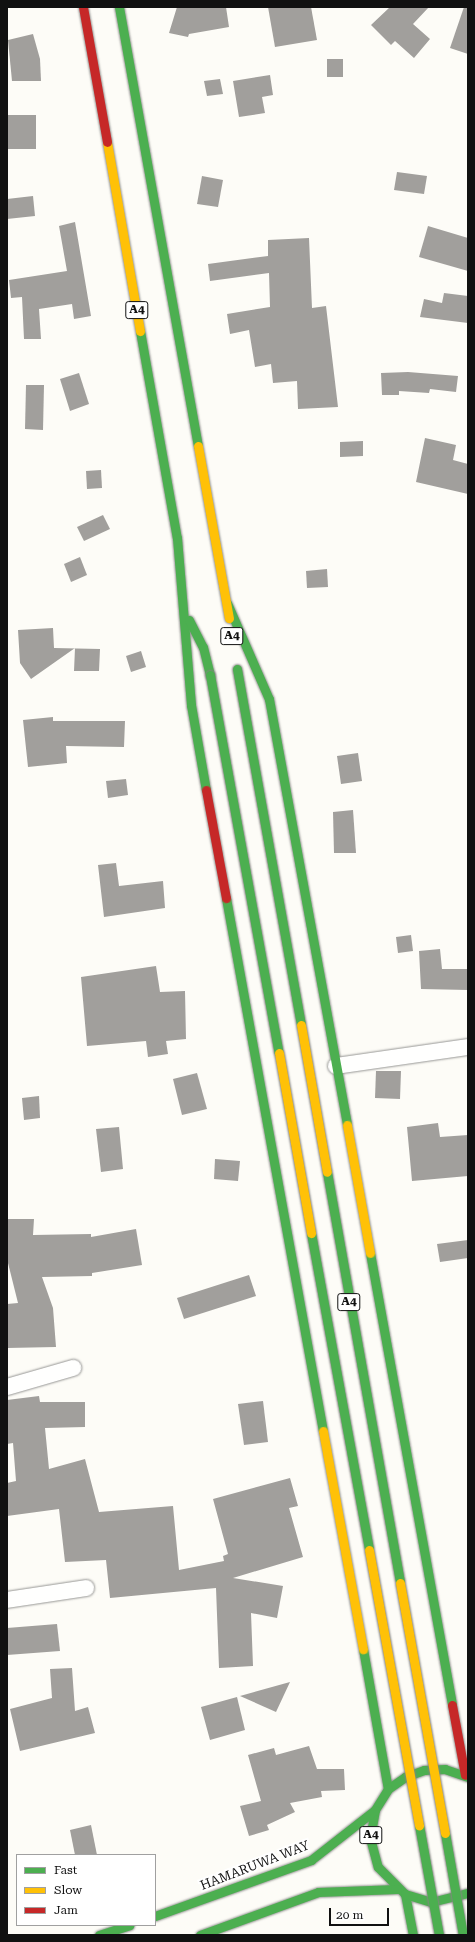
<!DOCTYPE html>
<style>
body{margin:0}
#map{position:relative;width:475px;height:1942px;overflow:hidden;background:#fdfcf7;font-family:"Roboto Serif",serif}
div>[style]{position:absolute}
.building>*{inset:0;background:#a19f9c}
.roads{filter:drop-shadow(0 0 1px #979795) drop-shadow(0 0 1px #979795)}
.street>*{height:16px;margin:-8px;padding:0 8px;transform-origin:8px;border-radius:8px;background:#fffffe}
.fast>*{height:9px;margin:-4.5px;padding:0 4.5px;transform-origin:4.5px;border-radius:4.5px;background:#4caf50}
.slow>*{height:9px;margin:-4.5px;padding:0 4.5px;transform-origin:4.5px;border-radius:4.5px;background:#ffc107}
.jam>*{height:9px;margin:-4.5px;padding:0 4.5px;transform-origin:4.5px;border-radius:4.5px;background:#c62828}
.bridges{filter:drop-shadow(0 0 1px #858482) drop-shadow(0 0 1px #858482)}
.fast-bridge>*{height:9px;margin:-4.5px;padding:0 4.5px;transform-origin:4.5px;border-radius:4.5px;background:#4caf50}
.slow-bridge>*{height:9px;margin:-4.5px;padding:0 4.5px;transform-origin:4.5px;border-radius:4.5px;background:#ffc107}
span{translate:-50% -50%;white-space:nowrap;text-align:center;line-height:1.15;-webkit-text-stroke:4px #fff;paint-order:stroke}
.shield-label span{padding:1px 3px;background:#fff;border:1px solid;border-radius:3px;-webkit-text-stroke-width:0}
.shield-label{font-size:12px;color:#111;font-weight:700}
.street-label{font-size:13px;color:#111}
.frame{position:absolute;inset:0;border:8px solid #111;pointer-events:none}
.legend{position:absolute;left:16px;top:1854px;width:140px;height:72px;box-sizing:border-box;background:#fff;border:1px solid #a0a0a0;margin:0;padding:5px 7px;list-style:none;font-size:12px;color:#111}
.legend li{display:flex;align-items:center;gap:8px;height:20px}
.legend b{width:20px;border:1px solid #a0a0a0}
.scale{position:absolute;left:329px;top:1908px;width:60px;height:18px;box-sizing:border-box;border:2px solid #111;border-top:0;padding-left:5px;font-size:12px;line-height:14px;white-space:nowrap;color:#111;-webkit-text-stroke:3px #fff;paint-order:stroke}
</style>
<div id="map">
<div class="building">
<i style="clip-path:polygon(177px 7px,226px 7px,229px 27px,189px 34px,188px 37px,169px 33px)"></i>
<i style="clip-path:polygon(268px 7px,311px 7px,317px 40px,275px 47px)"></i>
<i style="clip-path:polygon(390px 7px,429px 7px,413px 24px,430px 39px,414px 58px,395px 41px,391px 45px,371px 25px)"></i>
<i style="clip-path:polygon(464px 7px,468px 7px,468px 54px,450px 48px)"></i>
<i style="clip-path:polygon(33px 34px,40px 59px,41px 81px,12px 81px,8px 40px)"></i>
<i style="clip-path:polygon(327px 59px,343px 59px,343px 77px,327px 77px)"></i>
<i style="clip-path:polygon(270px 75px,273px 95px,262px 97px,265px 113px,239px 117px,233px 81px)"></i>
<i style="clip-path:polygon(220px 79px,223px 94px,207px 96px,204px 81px)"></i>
<i style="clip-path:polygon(7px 115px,36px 115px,36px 149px,7px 149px)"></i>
<i style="clip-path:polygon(397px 172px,427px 176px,424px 194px,394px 190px)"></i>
<i style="clip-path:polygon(202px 176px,223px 180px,218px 207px,197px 204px)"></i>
<i style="clip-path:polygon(33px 196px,35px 216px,7px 219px,7px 199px)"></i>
<i style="clip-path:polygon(75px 222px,91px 316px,74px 319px,72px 304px,39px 309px,41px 339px,24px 339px,22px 297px,11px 298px,9px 280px,67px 271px,59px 226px)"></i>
<i style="clip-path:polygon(428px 226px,468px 238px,468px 271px,419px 257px)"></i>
<i style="clip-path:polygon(309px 238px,312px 308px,326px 306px,338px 407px,298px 409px,297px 381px,273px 383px,271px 364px,255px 367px,249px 330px,230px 334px,227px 314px,270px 307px,269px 273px,210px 281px,208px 264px,268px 256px,268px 240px)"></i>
<i style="clip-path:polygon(444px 293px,468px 296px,468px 323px,420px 317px,424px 299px,442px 303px)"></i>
<i style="clip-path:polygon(408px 372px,458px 376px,456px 392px,430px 389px,429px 393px,399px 391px,399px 395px,382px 395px,381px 373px)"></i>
<i style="clip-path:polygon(79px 373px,89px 404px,70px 411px,60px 379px)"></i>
<i style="clip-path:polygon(26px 385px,44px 385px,43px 430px,25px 429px)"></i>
<i style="clip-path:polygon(425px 438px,456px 445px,453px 460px,468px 464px,468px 494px,416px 482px)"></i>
<i style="clip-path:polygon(363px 441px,363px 456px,340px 457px,340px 442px)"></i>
<i style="clip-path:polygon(101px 470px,102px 488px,87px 489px,86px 471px)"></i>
<i style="clip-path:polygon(103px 515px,110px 529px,84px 541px,77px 527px)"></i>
<i style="clip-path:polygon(80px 557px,87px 575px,71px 582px,64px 564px)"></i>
<i style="clip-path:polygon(327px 569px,328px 587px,307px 588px,306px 571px)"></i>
<i style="clip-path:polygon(53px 628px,54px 648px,100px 649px,99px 671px,74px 671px,75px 648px,31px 679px,20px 663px,18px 630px)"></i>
<i style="clip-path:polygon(141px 651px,146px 667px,131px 672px,126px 656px)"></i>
<i style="clip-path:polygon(53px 717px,53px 721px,125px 721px,124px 747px,66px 746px,67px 763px,28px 767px,23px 720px)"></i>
<i style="clip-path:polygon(358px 753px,362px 781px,341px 784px,337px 756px)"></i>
<i style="clip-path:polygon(126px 779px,128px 795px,108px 798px,106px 781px)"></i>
<i style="clip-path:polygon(353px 810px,356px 853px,334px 853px,333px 812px)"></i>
<i style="clip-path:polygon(116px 863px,119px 886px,163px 881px,165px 908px,104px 917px,98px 865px)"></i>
<i style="clip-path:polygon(411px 935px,413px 951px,398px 953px,396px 937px)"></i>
<i style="clip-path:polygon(440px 949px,442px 969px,468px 969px,468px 990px,421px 989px,419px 951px)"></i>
<i style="clip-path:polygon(156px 966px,160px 992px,185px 991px,186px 1039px,166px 1041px,168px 1054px,148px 1057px,146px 1041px,87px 1046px,81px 977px)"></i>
<i style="clip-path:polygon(376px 1071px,401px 1071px,400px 1099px,375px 1098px)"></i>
<i style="clip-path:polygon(197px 1073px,207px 1109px,182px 1115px,173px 1079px)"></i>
<i style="clip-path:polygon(39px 1096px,40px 1118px,24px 1120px,22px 1098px)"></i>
<i style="clip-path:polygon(438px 1123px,440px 1137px,468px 1135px,468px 1176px,412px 1181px,407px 1127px)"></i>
<i style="clip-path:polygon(119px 1127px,123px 1169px,101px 1172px,96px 1129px)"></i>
<i style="clip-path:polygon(215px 1159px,240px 1161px,238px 1181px,214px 1179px)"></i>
<i style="clip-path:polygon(7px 1219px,34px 1219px,33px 1235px,91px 1234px,91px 1237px,136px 1229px,142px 1265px,92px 1273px,92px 1276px,42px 1277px,53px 1308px,56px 1347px,7px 1348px,7px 1304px,18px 1303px,7px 1259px)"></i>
<i style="clip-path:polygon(468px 1240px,468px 1258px,440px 1262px,437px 1244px)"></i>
<i style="clip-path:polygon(249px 1275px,256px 1296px,184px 1319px,177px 1298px)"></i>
<i style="clip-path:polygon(39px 1396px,40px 1402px,85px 1402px,85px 1427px,45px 1428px,49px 1469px,85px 1459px,99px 1512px,173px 1506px,179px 1570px,224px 1561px,223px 1556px,228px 1554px,213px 1499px,290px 1478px,298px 1506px,289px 1508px,303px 1557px,233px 1578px,283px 1586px,277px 1618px,251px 1613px,253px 1666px,219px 1668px,216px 1588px,110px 1598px,106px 1560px,65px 1562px,59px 1509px,7px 1516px,7px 1483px,16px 1481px,13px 1443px,7px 1444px,7px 1400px)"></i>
<i style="clip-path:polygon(263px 1401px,268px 1442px,244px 1445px,238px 1404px)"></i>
<i style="clip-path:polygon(57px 1624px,60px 1651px,7px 1655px,7px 1628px)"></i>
<i style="clip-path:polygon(72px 1668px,75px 1711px,88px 1707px,95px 1733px,20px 1751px,10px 1709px,52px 1698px,50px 1669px)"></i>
<i style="clip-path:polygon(290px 1682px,276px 1712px,240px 1696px)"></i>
<i style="clip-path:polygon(237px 1697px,245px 1730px,210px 1740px,201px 1707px)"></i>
<i style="clip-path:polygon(309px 1746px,317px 1769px,344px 1769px,345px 1790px,321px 1791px,322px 1797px,290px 1803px,295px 1812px,267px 1825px,269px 1830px,249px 1836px,240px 1806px,261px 1801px,248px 1755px,274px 1748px,276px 1755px)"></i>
<i style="clip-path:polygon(91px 1825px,97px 1855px,75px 1855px,70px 1830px)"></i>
</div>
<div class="roads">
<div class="street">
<i style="left:336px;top:1066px;width:133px;rotate:-8.2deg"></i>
<i style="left:7px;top:1387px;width:69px;rotate:-16.1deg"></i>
<i style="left:7px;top:1600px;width:80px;rotate:-8.6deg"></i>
</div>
<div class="fast">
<i style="left:119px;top:7px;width:446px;rotate:79.8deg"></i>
<i style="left:140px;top:331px;width:210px;rotate:79.9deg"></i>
<i style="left:177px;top:538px;width:168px;rotate:85.2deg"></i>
<i style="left:191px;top:705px;width:86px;rotate:80deg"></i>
<i style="left:227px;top:603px;width:105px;rotate:66.4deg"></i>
<i style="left:269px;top:699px;width:433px;rotate:79.6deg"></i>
<i style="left:189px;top:620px;width:30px;rotate:63deg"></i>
<i style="left:203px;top:647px;width:29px;rotate:76deg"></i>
<i style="left:226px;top:898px;width:542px;rotate:79.69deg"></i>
<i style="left:370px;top:1253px;width:459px;rotate:79.7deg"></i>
<i style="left:363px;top:1649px;width:142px;rotate:79.9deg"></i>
<i style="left:468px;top:1777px;width:24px;rotate:-161deg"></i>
<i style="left:445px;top:1769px;width:21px;rotate:177deg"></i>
<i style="left:424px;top:1770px;width:20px;rotate:160deg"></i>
<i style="left:405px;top:1777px;width:21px;rotate:145deg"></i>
<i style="left:388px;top:1789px;width:25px;rotate:122deg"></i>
<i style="left:375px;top:1810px;width:28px;rotate:100deg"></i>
<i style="left:370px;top:1838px;width:30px;rotate:75deg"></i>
<i style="left:378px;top:1867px;width:38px;rotate:45deg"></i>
<i style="left:405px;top:1894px;width:27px;rotate:17deg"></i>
<i style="left:431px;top:1902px;width:38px;rotate:-14deg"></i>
<i style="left:405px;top:1894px;width:42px;rotate:79deg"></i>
<i style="left:155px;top:1916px;width:166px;rotate:-19.7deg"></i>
<i style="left:311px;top:1860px;width:81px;rotate:-38deg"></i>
<i style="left:99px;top:1935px;width:32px;rotate:-18deg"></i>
<i style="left:200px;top:1935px;width:126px;rotate:-20deg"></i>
<i style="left:318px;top:1892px;width:79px;rotate:-2.2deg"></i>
</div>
<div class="slow">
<i style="left:107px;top:142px;width:192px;rotate:80.1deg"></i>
<i style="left:198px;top:446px;width:175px;rotate:79.8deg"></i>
<i style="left:347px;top:1125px;width:130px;rotate:79.8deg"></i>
<i style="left:323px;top:1431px;width:222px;rotate:79.6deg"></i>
</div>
<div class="jam">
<i style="left:83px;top:7px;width:137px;rotate:79.9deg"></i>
<i style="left:206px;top:790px;width:110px;rotate:79.5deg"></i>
<i style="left:452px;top:1705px;width:71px;rotate:79.5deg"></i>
</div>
</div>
<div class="bridges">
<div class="fast-bridge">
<i style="left:237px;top:669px;width:362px;rotate:79.8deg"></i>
<i style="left:210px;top:675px;width:384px;rotate:79.7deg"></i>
<i style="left:327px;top:1172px;width:417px;rotate:79.9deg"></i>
<i style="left:311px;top:1233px;width:322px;rotate:79.6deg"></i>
<i style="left:419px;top:1825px;width:112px;rotate:79.7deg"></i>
<i style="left:445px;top:1833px;width:104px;rotate:80deg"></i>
</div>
<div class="slow-bridge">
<i style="left:301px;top:1025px;width:149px;rotate:80deg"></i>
<i style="left:279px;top:1053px;width:183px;rotate:79.9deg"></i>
<i style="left:369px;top:1550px;width:280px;rotate:79.7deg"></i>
<i style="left:400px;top:1583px;width:254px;rotate:79.8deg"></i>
</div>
</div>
<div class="shield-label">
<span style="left:137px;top:310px">A4</span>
<span style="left:232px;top:636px">A4</span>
<span style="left:349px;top:1302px">A4</span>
<span style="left:371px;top:1835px">A4</span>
</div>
<div class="street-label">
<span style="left:255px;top:1866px;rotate:-21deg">HAMARUWA WAY</span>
</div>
<div class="frame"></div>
<ul class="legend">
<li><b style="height:5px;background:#4caf50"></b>Fast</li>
<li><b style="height:5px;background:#ffc107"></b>Slow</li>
<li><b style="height:5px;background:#c62828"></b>Jam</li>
</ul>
<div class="scale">20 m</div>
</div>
